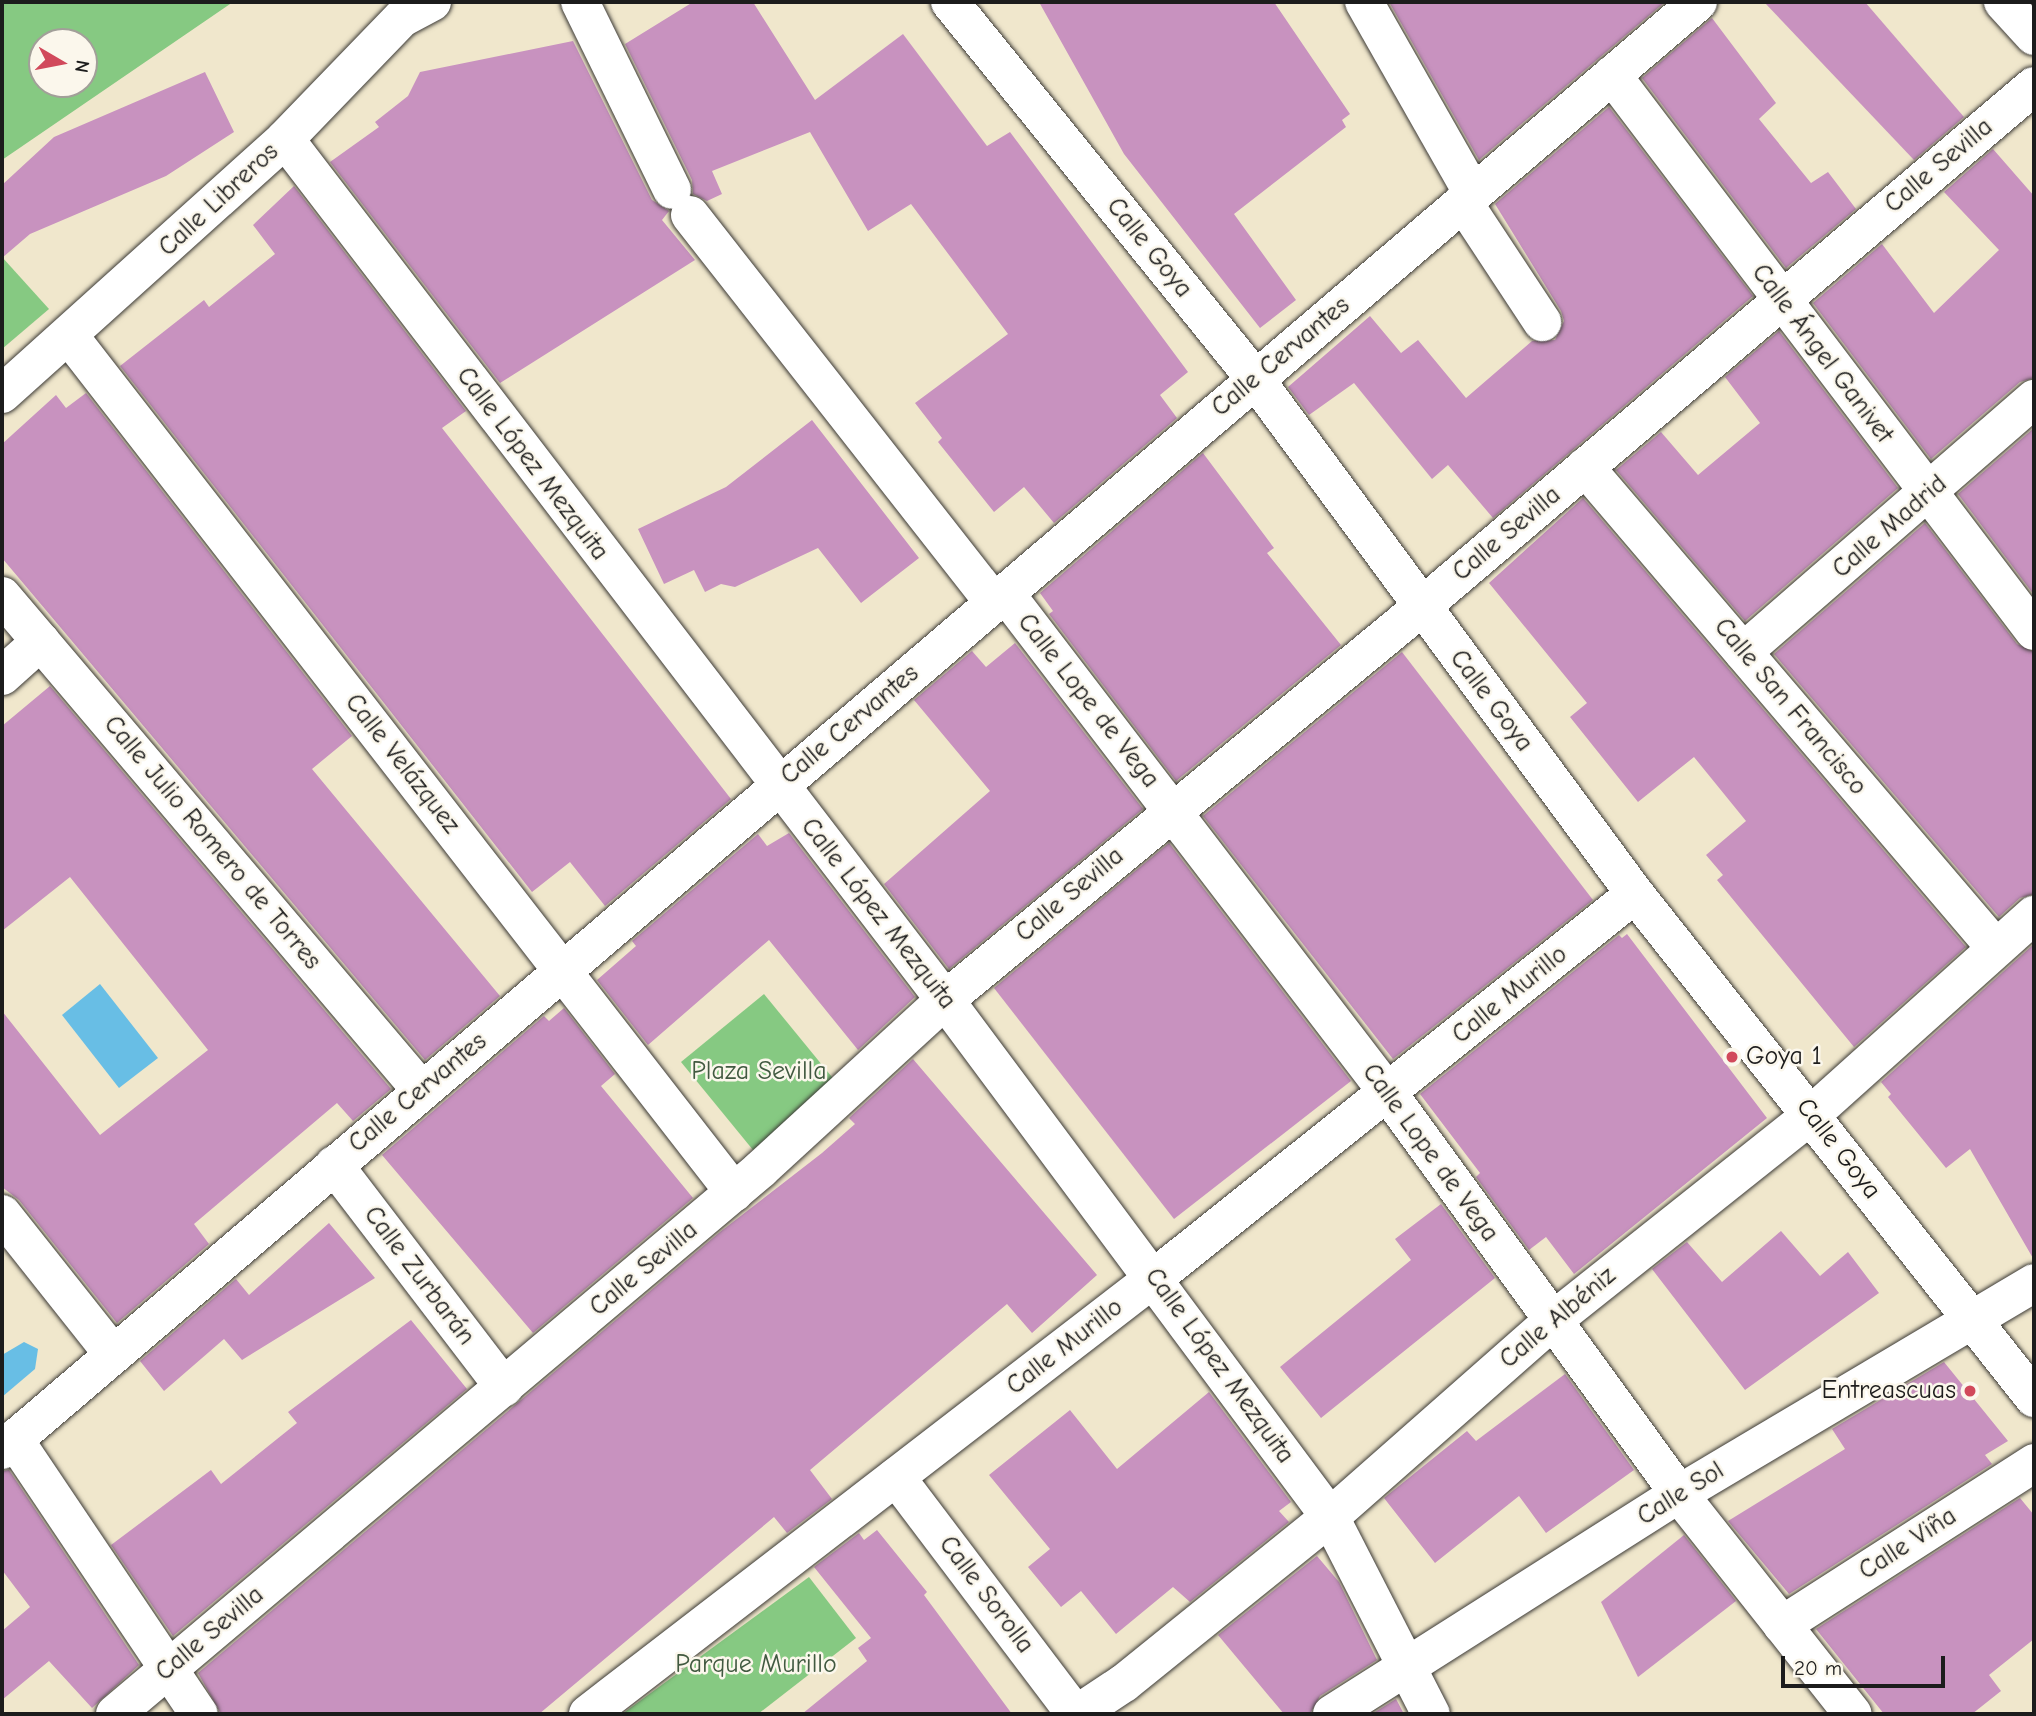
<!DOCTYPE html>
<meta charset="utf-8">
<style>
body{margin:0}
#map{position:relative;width:2036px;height:1716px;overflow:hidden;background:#f0e7cc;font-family:"Comic Neue",sans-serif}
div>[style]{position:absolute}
.green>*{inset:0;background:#86c982}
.water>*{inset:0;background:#68bee5}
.building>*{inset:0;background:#c892bf}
.roads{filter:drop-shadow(0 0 2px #3c3a36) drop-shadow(0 0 2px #3c3a36)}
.minor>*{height:38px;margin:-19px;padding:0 19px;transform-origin:19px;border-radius:19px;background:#fff}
.dots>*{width:19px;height:19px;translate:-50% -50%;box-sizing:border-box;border:4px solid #fbf7ec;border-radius:50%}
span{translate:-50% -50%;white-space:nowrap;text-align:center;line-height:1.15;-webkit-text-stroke:5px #fbf7ec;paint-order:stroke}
.street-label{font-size:26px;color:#1c1c1c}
.poi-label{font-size:26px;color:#1c1c1c}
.left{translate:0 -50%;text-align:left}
.right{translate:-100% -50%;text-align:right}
.park-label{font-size:26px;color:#415940}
.frame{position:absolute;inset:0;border:4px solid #1c1c1c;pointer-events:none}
.north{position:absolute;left:28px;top:28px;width:70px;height:70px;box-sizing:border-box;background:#fbf7ec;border:2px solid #a29f99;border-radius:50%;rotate:100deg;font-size:19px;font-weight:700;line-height:28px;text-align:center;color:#1c1c1c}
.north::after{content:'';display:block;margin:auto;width:24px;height:32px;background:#d1495b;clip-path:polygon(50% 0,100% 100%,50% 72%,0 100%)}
.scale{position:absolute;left:1781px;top:1656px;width:164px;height:32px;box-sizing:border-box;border:4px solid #1c1c1c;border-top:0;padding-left:9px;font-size:21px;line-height:24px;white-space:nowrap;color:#1c1c1c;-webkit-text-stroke:5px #fbf7ec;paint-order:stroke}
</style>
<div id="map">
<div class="green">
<i style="clip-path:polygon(evenodd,2px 2px,233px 2px,2px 160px,2px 2px,42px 42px,84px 42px,84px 84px,42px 84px,42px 42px)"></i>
<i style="clip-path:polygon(2px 257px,49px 309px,2px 349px)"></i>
<i style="clip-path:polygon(764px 994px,836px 1082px,753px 1150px,681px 1062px)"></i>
<i style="clip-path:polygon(809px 1577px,856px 1638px,758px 1714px,622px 1714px)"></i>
</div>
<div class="water">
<i style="clip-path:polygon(100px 984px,158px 1058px,119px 1088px,62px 1015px)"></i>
<i style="clip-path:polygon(24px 1342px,38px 1349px,35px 1369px,2px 1397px,2px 1355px)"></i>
</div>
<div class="building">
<i style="clip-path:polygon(693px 2px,753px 2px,815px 100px,903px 34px,987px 146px,1010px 132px,1188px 372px,1160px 395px,1177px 418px,1054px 523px,1024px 487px,994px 512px,938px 442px,942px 438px,915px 403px,1008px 334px,911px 204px,868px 231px,810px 132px,712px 171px,722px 194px,707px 201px,693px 194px,692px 180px,625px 44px)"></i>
<i style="clip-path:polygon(1039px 2px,1274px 2px,1350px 114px,1342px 120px,1346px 127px,1234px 214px,1296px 300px,1260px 328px,1124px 154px)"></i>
<i style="clip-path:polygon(1389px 2px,1665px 2px,1479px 160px)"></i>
<i style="clip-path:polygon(1764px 2px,1865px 2px,1964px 117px,1914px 160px)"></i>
<i style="clip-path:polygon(1712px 18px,1776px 103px,1759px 119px,1811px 183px,1828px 172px,1856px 209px,1786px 268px,1642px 78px)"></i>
<i style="clip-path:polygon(573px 41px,652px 200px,669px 211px,662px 220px,695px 260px,500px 383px,330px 162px,379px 127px,375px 122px,408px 96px,420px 72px)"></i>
<i style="clip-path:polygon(205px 72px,234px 132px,166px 176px,30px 234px,2px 258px,2px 185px,54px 137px)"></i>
<i style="clip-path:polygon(1609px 107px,1753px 296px,1493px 518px,1448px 465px,1432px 479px,1354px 383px,1309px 415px,1288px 387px,1370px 316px,1401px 353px,1418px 340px,1466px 398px,1532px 341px,1555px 340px,1564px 321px,1561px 311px,1495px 204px)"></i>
<i style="clip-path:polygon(1993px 149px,2034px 196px,2034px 378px,2020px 382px,1931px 459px,1813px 303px,1882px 244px,1934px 313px,1999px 250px,1944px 192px)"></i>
<i style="clip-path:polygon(294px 186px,466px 411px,442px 428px,731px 799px,605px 906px,570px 862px,532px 892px,120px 366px,204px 300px,209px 307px,275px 254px,253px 225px)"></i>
<i style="clip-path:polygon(1779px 331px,1898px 488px,1745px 621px,1616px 470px,1661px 432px,1698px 475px,1760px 423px,1725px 377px)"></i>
<i style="clip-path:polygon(86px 393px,352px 736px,312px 769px,500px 996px,425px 1060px,2px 558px,2px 444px,56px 395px,66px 408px)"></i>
<i style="clip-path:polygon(812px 420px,919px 558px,861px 603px,818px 548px,735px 587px,721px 584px,705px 592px,694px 570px,664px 584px,638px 529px,726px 487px)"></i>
<i style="clip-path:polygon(2034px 428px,2034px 595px,1958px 494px)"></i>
<i style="clip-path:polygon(1203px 453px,1274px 548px,1267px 553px,1341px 645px,1176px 781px,1049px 614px,1053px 611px,1040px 593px)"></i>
<i style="clip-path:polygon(1583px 498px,1966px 947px,1854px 1047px,1717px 880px,1723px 875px,1706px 855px,1746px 821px,1694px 757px,1638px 802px,1570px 717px,1587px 703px,1489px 583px)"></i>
<i style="clip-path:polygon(1925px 523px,2017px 644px,2034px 652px,2034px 894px,2020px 898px,1999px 917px,1774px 654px)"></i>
<i style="clip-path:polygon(1015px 643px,1143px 809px,949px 969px,884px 884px,990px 791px,914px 700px,972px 651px,986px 667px)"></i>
<i style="clip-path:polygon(1402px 652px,1593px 900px,1393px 1059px,1203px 816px)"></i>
<i style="clip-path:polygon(50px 686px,391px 1089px,353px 1121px,337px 1103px,194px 1224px,209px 1244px,117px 1323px,19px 1200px,2px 1187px,2px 1011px,100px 1135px,208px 1050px,70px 877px,2px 931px,2px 726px)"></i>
<i style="clip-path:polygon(789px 833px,915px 997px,858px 1050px,769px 940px,648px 1045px,597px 980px,636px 946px,632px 941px,758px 834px,767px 846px)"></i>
<i style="clip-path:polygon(1169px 843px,1351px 1081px,1174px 1219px,994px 988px)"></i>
<i style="clip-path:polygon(1627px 934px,1767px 1118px,1574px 1274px,1546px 1237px,1529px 1250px,1476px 1177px,1480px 1173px,1420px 1094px,1619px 935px,1622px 938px)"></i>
<i style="clip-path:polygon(2034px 944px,2034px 1260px,1970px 1149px,1946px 1168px,1888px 1097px,1891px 1094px,1881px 1082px)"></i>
<i style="clip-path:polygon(564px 1008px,615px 1074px,601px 1086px,693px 1198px,533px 1333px,382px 1155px,544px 1016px,549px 1021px)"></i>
<i style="clip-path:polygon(913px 1059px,1097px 1275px,1032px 1333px,1007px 1304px,810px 1470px,832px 1499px,787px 1533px,774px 1517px,539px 1714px,221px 1714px,198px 1673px,720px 1232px,822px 1153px,855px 1124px,849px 1118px)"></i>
<i style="clip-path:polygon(1441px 1204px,1495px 1278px,1321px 1418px,1280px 1367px,1411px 1260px,1395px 1239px)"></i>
<i style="clip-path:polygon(329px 1223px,375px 1278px,242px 1360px,224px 1339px,164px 1391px,140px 1361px,236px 1279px,249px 1295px)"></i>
<i style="clip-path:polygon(1781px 1231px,1820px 1276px,1848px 1252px,1879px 1293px,1745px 1390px,1652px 1269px,1687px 1242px,1722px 1282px)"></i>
<i style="clip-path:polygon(411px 1320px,467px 1389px,173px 1636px,111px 1545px,211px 1470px,221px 1484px,297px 1423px,288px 1412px)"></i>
<i style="clip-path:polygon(1944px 1362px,2008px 1441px,1985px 1455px,1992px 1464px,1789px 1594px,1728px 1521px,1845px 1449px,1832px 1429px)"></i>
<i style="clip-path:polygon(1565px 1374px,1634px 1470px,1546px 1533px,1519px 1496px,1435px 1563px,1384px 1498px,1467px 1431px,1476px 1441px)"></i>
<i style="clip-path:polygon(1209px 1392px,1291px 1502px,1279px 1511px,1289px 1522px,1190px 1602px,1173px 1587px,1116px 1634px,1081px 1591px,1061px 1607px,1028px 1567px,1050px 1549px,989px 1475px,1070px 1410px,1117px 1469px)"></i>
<i style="clip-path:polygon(9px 1470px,139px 1665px,92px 1708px,49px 1661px,2px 1700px,2px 1631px,30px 1607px,2px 1570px,2px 1471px)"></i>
<i style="clip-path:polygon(2020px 1498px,2034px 1515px,2034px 1639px,1989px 1675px,2001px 1691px,1972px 1714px,1884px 1714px,1816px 1629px)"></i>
<i style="clip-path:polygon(877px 1530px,927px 1592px,924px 1595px,1012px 1714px,802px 1714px,867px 1661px,858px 1648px,871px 1638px,814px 1567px,859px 1533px,864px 1540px)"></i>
<i style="clip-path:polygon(1684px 1535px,1736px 1601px,1638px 1677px,1601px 1602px)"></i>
<i style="clip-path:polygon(1317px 1556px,1339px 1582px,1377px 1660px,1320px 1696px,1310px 1714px,1284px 1714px,1218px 1635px)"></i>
<i style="clip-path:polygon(1396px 1699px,1404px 1714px,1372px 1714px)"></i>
</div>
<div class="roads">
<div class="minor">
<i style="left:580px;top:2px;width:209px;rotate:63.9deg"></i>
<i style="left:950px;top:2px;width:485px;rotate:51deg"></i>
<i style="left:1255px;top:379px;width:640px;rotate:53.58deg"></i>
<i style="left:1635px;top:894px;width:643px;rotate:51.63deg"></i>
<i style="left:1364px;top:2px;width:221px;rotate:60.4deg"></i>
<i style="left:2003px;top:2px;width:46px;rotate:47.6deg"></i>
<i style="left:1612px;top:75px;width:698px;rotate:52.8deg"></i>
<i style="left:285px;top:139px;width:1085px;rotate:52.53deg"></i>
<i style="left:945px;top:1000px;width:645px;rotate:53.33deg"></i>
<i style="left:1330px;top:1517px;width:221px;rotate:62.9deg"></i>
<i style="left:1463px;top:202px;width:144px;rotate:56.6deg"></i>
<i style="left:690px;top:215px;width:493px;rotate:51.9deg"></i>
<i style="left:70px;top:337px;width:1083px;rotate:52.17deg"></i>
<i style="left:2px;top:394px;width:381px;rotate:-42deg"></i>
<i style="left:285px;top:139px;width:168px;rotate:-46deg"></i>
<i style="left:402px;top:18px;width:34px;rotate:-28deg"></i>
<i style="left:1585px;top:467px;width:631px;rotate:49.5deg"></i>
<i style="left:1005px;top:593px;width:630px;rotate:52.55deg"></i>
<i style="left:1388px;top:1093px;width:495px;rotate:54deg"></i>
<i style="left:1679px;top:1494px;width:280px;rotate:51.7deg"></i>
<i style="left:2px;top:596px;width:649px;rotate:49.69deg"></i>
<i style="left:1743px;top:652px;width:386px;rotate:-41deg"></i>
<i style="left:2px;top:676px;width:52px;rotate:-41.9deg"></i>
<i style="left:334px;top:1165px;width:280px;rotate:52.6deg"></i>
<i style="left:2px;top:1214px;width:179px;rotate:51.6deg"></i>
<i style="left:14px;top:1439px;width:331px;rotate:56.1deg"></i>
<i style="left:2px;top:1450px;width:2230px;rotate:-40.49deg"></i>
<i style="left:896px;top:1477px;width:297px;rotate:52.9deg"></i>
<i style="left:1782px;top:1625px;width:300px;rotate:-32.7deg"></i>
<i style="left:115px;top:1714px;width:845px;rotate:-40.15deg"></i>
<i style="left:761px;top:1169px;width:250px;rotate:-42.6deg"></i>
<i style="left:945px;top:1000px;width:590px;rotate:-39.49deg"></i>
<i style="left:1400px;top:625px;width:832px;rotate:-40.37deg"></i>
<i style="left:588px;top:1714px;width:714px;rotate:-37.61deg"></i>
<i style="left:1154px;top:1278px;width:615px;rotate:-38.6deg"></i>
<i style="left:1077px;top:1714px;width:56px;rotate:-33.4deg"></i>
<i style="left:1124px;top:1683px;width:265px;rotate:-38.9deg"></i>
<i style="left:1330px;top:1517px;width:295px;rotate:-41.4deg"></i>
<i style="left:1551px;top:1322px;width:332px;rotate:-38.5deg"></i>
<i style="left:1811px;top:1115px;width:300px;rotate:-41.9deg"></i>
<i style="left:1332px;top:1714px;width:411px;rotate:-32.4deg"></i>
<i style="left:1679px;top:1494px;width:413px;rotate:-30.7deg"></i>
</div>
</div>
<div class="dots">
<i style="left:1732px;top:1057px;background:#d1495b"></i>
<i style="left:1970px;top:1391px;background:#d1495b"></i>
</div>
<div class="street-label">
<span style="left:1939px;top:166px;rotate:-40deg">Calle Sevilla</span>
<span style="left:219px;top:200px;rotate:-43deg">Calle Libreros</span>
<span style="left:1149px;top:248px;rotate:51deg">Calle Goya</span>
<span style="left:1822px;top:354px;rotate:53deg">Calle Ángel Ganivet</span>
<span style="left:1281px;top:357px;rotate:-40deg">Calle Cervantes</span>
<span style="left:532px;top:464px;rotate:53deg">Calle López Mezquita</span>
<span style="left:1890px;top:527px;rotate:-41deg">Calle Madrid</span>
<span style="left:1507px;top:534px;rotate:-40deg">Calle Sevilla</span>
<span style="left:1088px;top:701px;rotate:52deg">Calle Lope de Vega</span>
<span style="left:1491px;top:701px;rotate:53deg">Calle Goya</span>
<span style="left:1790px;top:707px;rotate:50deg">Calle San Francisco</span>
<span style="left:850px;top:725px;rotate:-40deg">Calle Cervantes</span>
<span style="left:402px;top:764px;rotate:52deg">Calle Velázquez</span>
<span style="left:212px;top:843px;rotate:50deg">Calle Julio Romero de Torres</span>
<span style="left:1070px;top:895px;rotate:-40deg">Calle Sevilla</span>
<span style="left:878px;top:914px;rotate:52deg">Calle López Mezquita</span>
<span style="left:1510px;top:995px;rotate:-39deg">Calle Murillo</span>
<span style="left:418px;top:1093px;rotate:-40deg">Calle Cervantes</span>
<span style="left:1838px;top:1149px;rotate:52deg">Calle Goya</span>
<span style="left:1430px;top:1153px;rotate:54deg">Calle Lope de Vega</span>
<span style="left:644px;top:1269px;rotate:-40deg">Calle Sevilla</span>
<span style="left:419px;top:1276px;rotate:53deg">Calle Zurbarán</span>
<span style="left:1558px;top:1318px;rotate:-40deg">Calle Albéniz</span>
<span style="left:1065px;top:1347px;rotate:-38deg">Calle Murillo</span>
<span style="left:1219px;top:1366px;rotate:54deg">Calle López Mezquita</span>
<span style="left:1681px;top:1494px;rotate:-32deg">Calle Sol</span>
<span style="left:1908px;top:1544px;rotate:-33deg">Calle Viña</span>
<span style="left:986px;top:1595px;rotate:53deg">Calle Sorolla</span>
<span style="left:210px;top:1634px;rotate:-40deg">Calle Sevilla</span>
</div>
<div class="poi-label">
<span class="left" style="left:1746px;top:1057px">Goya 1</span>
<span class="right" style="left:1956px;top:1391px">Entreascuas</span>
</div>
<div class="park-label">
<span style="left:759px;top:1072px">Plaza Sevilla</span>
<span style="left:756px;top:1665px">Parque Murillo</span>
</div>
<div class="frame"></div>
<div class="north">N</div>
<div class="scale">20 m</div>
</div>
